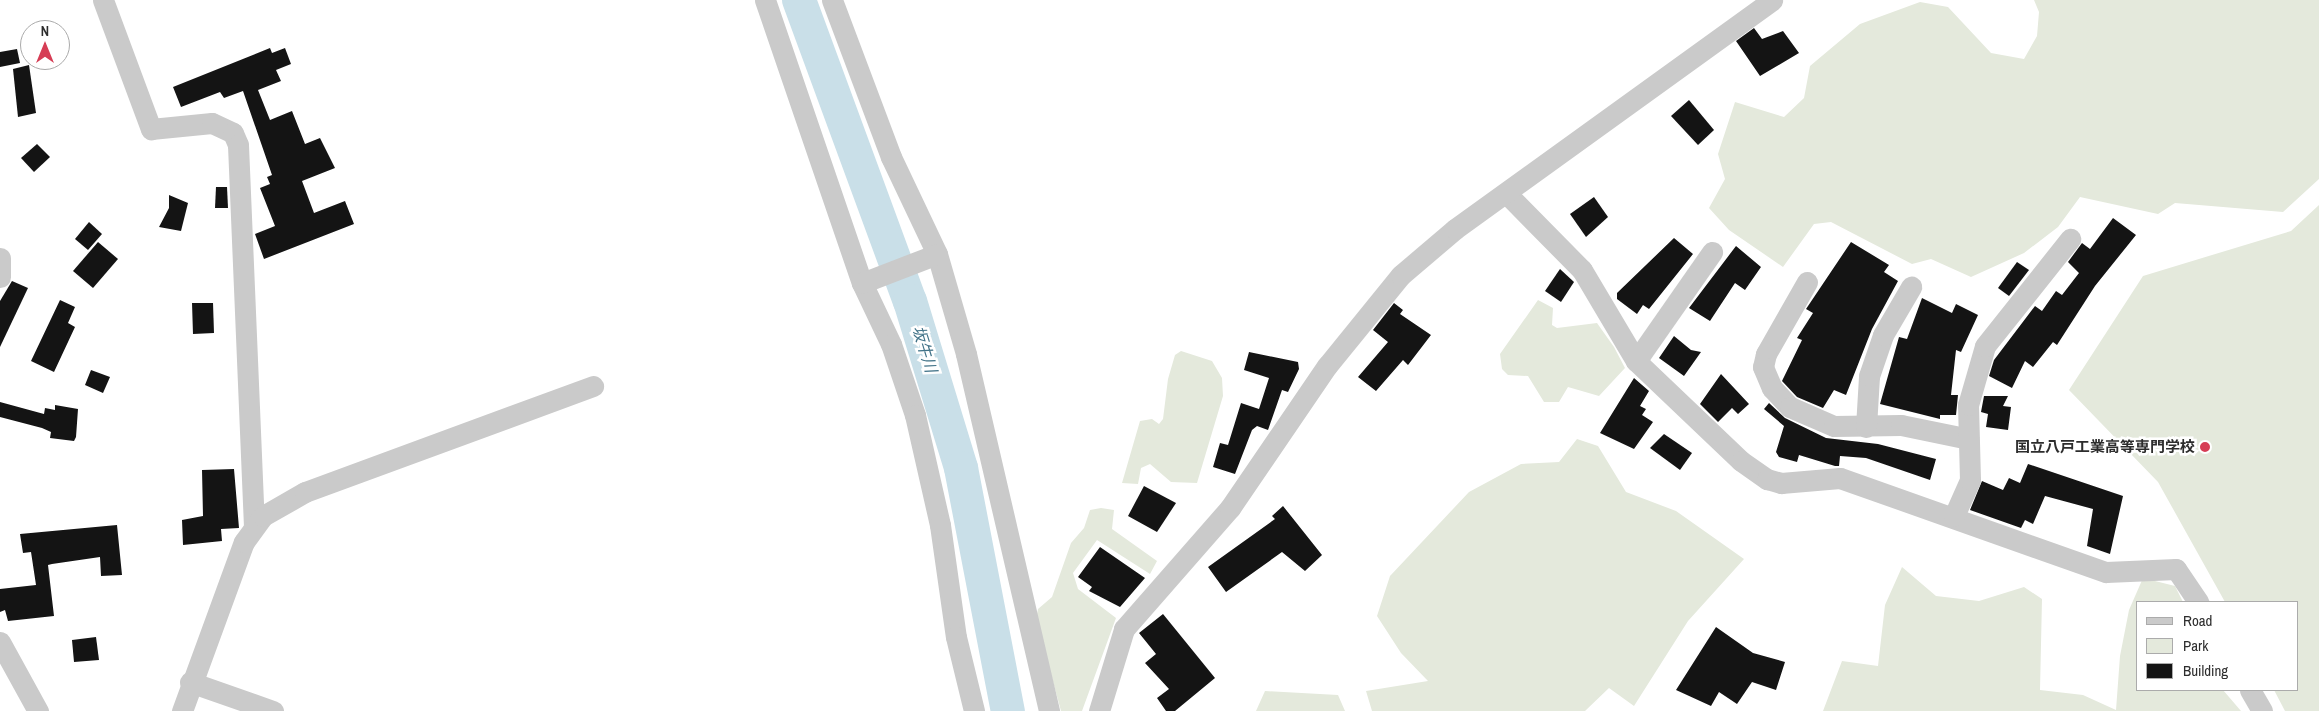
<!DOCTYPE html>
<meta charset="utf-8">
<style>
body{margin:0}
#map{position:relative;width:2319px;height:711px;overflow:hidden;background:#fff;font-family:"Archivo Narrow","Noto Sans JP",sans-serif}
div>[style]{position:absolute}
.green>*{inset:0;background:#e4e9dc}
.river>*{height:34px;margin:-17px;padding:0 17px;transform-origin:17px;border-radius:17px;background:#c9dfe8}
.building>*{inset:0;background:#141414}
.minor>*{height:21px;margin:-10.5px;padding:0 10.5px;transform-origin:10.5px;border-radius:10.5px;background:#cacaca}
.dots>*{width:14px;height:14px;translate:-50% -50%;box-sizing:border-box;border:2px solid #fff;border-radius:50%}
span{translate:-50% -50%;white-space:nowrap;text-align:center;line-height:1.15;-webkit-text-stroke:5px #fff;paint-order:stroke}
.poi-label{font-size:15px;color:#2d2d2d;font-weight:700}
.right{translate:-100% -50%;text-align:right}
.water-label{font-size:16px;color:#427388;font-style:italic}
.legend{position:absolute;left:2136px;top:601px;width:162px;height:90px;box-sizing:border-box;background:#fff;border:1px solid #ababab;margin:0;padding:6px 9px;list-style:none;font-size:15px;color:#2d2d2d}
.legend li{display:flex;align-items:center;gap:10px;height:25px}
.legend b{width:25px;border:1px solid #ababab}
.north{position:absolute;left:20px;top:20px;width:50px;height:50px;box-sizing:border-box;background:#fff;border:1px solid #ababab;border-radius:50%;rotate:0deg;font-size:14px;font-weight:700;line-height:20px;text-align:center;color:#2d2d2d}
.north::after{content:'';display:block;margin:auto;width:18px;height:22px;background:#d63d55;clip-path:polygon(50% 0,100% 100%,50% 72%,0 100%)}
</style>
<div id="map">
<div class="green">
<i style="clip-path:polygon(2034px 0,2319px 0,2319px 179px,2283px 212px,2175px 203px,2158px 214px,2080px 197px,2058px 227px,2024px 253px,1971px 277px,1931px 259px,1912px 264px,1831px 222px,1814px 224px,1783px 267px,1729px 230px,1709px 208px,1725px 179px,1718px 154px,1735px 102px,1784px 117px,1804px 98px,1810px 66px,1860px 24px,1920px 2px,1948px 7px,1991px 53px,2024px 59px,2037px 36px,2039px 12px)"></i>
<i style="clip-path:polygon(2319px 205px,2319px 711px,2285px 711px,2274px 690px,2298px 690px,2298px 602px,2225px 602px,2158px 482px,2069px 390px,2143px 276px,2291px 231px)"></i>
<i style="clip-path:polygon(1538px 300px,1553px 308px,1552px 325px,1557px 328px,1597px 323px,1614px 347px,1625px 368px,1599px 396px,1568px 387px,1559px 402px,1544px 402px,1528px 376px,1508px 375px,1502px 369px,1500px 354px)"></i>
<i style="clip-path:polygon(1181px 351px,1212px 361px,1222px 378px,1223px 396px,1197px 483px,1171px 482px,1150px 464px,1141px 468px,1138px 484px,1122px 483px,1140px 421px,1152px 419px,1159px 424px,1163px 419px,1168px 379px,1175px 355px)"></i>
<i style="clip-path:polygon(1577px 439px,1598px 446px,1626px 492px,1676px 511px,1744px 559px,1688px 621px,1634px 706px,1609px 688px,1585px 711px,1372px 711px,1366px 691px,1428px 681px,1401px 653px,1377px 616px,1390px 576px,1469px 492px,1521px 464px,1559px 462px)"></i>
<i style="clip-path:polygon(1101px 508px,1114px 510px,1112px 529px,1157px 561px,1150px 574px,1097px 540px,1073px 573px,1078px 589px,1116px 618px,1082px 711px,1061px 711px,1036px 619px,1038px 609px,1052px 597px,1071px 543px,1084px 528px,1090px 510px)"></i>
<i style="clip-path:polygon(1902px 567px,1936px 596px,1979px 601px,2024px 587px,2042px 599px,2040px 690px,2083px 695px,2116px 710px,2120px 656px,2129px 610px,2143px 578px,2175px 586px,2183px 602px,2138px 602px,2138px 690px,2223px 690px,2241px 711px,1823px 711px,1842px 661px,1878px 666px,1885px 605px)"></i>
<i style="clip-path:polygon(1265px 691px,1338px 695px,1345px 711px,1256px 711px)"></i>
</div>
<div class="river">
<i style="left:799px;top:0;width:321px;rotate:69.8deg"></i>
<i style="left:910px;top:301px;width:175px;rotate:73deg"></i>
<i style="left:961px;top:468px;width:248px;rotate:79.1deg"></i>
</div>
<div class="building">
<i style="clip-path:polygon(1754px 28px,1762px 39px,1783px 31px,1799px 53px,1760px 76px,1736px 41px)"></i>
<i style="clip-path:polygon(270px 48px,272px 53px,285px 48px,291px 64px,276px 70px,281px 81px,258px 90px,270px 120px,292px 111px,305px 144px,320px 138px,335px 168px,302px 181px,314px 213px,345px 201px,354px 224px,264px 259px,255px 234px,275px 226px,260px 188px,270px 184px,267px 177px,272px 175px,243px 91px,224px 98px,220px 92px,181px 107px,173px 87px)"></i>
<i style="clip-path:polygon(17px 49px,20px 63px,0 67px,0 52px)"></i>
<i style="clip-path:polygon(29px 65px,36px 113px,18px 117px,13px 69px)"></i>
<i style="clip-path:polygon(1689px 100px,1714px 130px,1698px 145px,1671px 116px)"></i>
<i style="clip-path:polygon(37px 144px,50px 157px,34px 172px,21px 158px)"></i>
<i style="clip-path:polygon(216px 187px,227px 187px,228px 208px,215px 208px)"></i>
<i style="clip-path:polygon(169px 195px,188px 203px,181px 231px,159px 227px,169px 208px)"></i>
<i style="clip-path:polygon(1594px 197px,1608px 217px,1586px 237px,1570px 214px)"></i>
<i style="clip-path:polygon(2113px 218px,2136px 235px,2095px 286px,2057px 345px,2053px 342px,2033px 367px,2025px 361px,2012px 388px,1989px 376px,1994px 360px,2035px 306px,2042px 311px,2056px 291px,2062px 295px,2079px 273px,2068px 262px,2082px 243px,2090px 249px)"></i>
<i style="clip-path:polygon(89px 222px,102px 234px,88px 250px,75px 239px)"></i>
<i style="clip-path:polygon(1674px 238px,1693px 254px,1649px 309px,1643px 305px,1637px 314px,1617px 299px,1617px 293px)"></i>
<i style="clip-path:polygon(98px 242px,118px 259px,93px 288px,73px 271px)"></i>
<i style="clip-path:polygon(1851px 242px,1889px 265px,1884px 272px,1898px 281px,1872px 329px,1846px 395px,1834px 390px,1823px 408px,1797px 397px,1782px 381px,1802px 340px,1797px 338px,1813px 313px,1806px 309px)"></i>
<i style="clip-path:polygon(1736px 246px,1761px 267px,1745px 290px,1735px 283px,1710px 321px,1689px 308px)"></i>
<i style="clip-path:polygon(2017px 262px,2029px 270px,2009px 296px,1998px 288px)"></i>
<i style="clip-path:polygon(1560px 269px,1574px 282px,1561px 302px,1545px 291px)"></i>
<i style="clip-path:polygon(12px 281px,28px 288px,0 347px,0 301px)"></i>
<i style="clip-path:polygon(1922px 298px,1952px 313px,1956px 304px,1978px 315px,1961px 352px,1956px 350px,1951px 395px,1958px 395px,1956px 415px,1940px 415px,1940px 419px,1880px 404px,1899px 337px,1907px 339px)"></i>
<i style="clip-path:polygon(60px 300px,75px 307px,68px 323px,75px 327px,54px 372px,31px 361px)"></i>
<i style="clip-path:polygon(192px 303px,213px 303px,214px 333px,193px 334px)"></i>
<i style="clip-path:polygon(1394px 303px,1403px 310px,1400px 314px,1431px 335px,1408px 365px,1403px 360px,1376px 391px,1358px 377px,1388px 342px,1373px 330px)"></i>
<i style="clip-path:polygon(1674px 336px,1691px 350px,1701px 352px,1684px 376px,1659px 358px)"></i>
<i style="clip-path:polygon(1249px 352px,1298px 362px,1299px 369px,1288px 392px,1282px 390px,1268px 430px,1257px 426px,1252px 430px,1235px 474px,1213px 467px,1220px 443px,1228px 445px,1241px 403px,1259px 409px,1269px 378px,1244px 370px)"></i>
<i style="clip-path:polygon(91px 370px,110px 377px,103px 393px,85px 385px)"></i>
<i style="clip-path:polygon(1721px 374px,1749px 404px,1738px 414px,1732px 408px,1718px 422px,1700px 404px)"></i>
<i style="clip-path:polygon(1634px 378px,1649px 391px,1640px 406px,1646px 409px,1642px 415px,1653px 422px,1634px 449px,1600px 433px)"></i>
<i style="clip-path:polygon(1984px 396px,2008px 396px,2003px 406px,2011px 407px,2008px 430px,1986px 427px,1988px 414px,1981px 412px)"></i>
<i style="clip-path:polygon(0 402px,44px 414px,45px 408px,55px 410px,55px 405px,78px 409px,76px 437px,74px 441px,50px 438px,51px 432px,42px 428px,0 417px)"></i>
<i style="clip-path:polygon(1769px 403px,1785px 418px,1826px 438px,1878px 444px,1936px 459px,1930px 480px,1866px 458px,1840px 456px,1839px 466px,1835px 466px,1799px 455px,1797px 462px,1779px 457px,1776px 452px,1784px 426px,1764px 409px)"></i>
<i style="clip-path:polygon(1664px 434px,1692px 453px,1680px 470px,1650px 448px)"></i>
<i style="clip-path:polygon(2028px 464px,2123px 496px,2110px 554px,2087px 546px,2093px 509px,2045px 496px,2033px 524px,2025px 520px,2021px 528px,1970px 510px,1982px 481px,2003px 490px,2009px 478px,2020px 483px)"></i>
<i style="clip-path:polygon(234px 469px,239px 528px,221px 529px,222px 541px,183px 545px,182px 520px,203px 516px,202px 470px)"></i>
<i style="clip-path:polygon(1144px 486px,1176px 503px,1157px 532px,1128px 516px)"></i>
<i style="clip-path:polygon(1283px 506px,1322px 555px,1305px 571px,1282px 552px,1226px 592px,1208px 567px,1275px 519px,1272px 516px)"></i>
<i style="clip-path:polygon(117px 525px,122px 575px,101px 576px,100px 557px,52px 564px,48px 565px,54px 616px,8px 621px,5px 610px,0 612px,0 589px,36px 585px,31px 552px,23px 553px,20px 534px)"></i>
<i style="clip-path:polygon(1100px 547px,1145px 578px,1120px 607px,1089px 591px,1092px 587px,1078px 577px)"></i>
<i style="clip-path:polygon(1163px 614px,1215px 678px,1175px 711px,1166px 711px,1157px 698px,1169px 689px,1145px 663px,1156px 654px,1139px 633px)"></i>
<i style="clip-path:polygon(1716px 627px,1753px 653px,1785px 662px,1776px 690px,1752px 682px,1737px 704px,1719px 692px,1711px 706px,1676px 690px)"></i>
<i style="clip-path:polygon(96px 637px,99px 660px,74px 662px,72px 640px)"></i>
</div>
<div class="minor">
<i style="left:103px;top:0;width:138px;rotate:69.6deg"></i>
<i style="left:151px;top:129px;width:61px;rotate:-5.6deg"></i>
<i style="left:212px;top:123px;width:23px;rotate:25deg"></i>
<i style="left:233px;top:133px;width:13px;rotate:67deg"></i>
<i style="left:238px;top:145px;width:381px;rotate:87.6deg"></i>
<i style="left:765px;top:0;width:299px;rotate:71.1deg"></i>
<i style="left:862px;top:283px;width:68px;rotate:64.6deg"></i>
<i style="left:891px;top:344px;width:75px;rotate:71.3deg"></i>
<i style="left:915px;top:415px;width:113px;rotate:77.2deg"></i>
<i style="left:940px;top:525px;width:113px;rotate:81.9deg"></i>
<i style="left:956px;top:637px;width:76px;rotate:76.3deg"></i>
<i style="left:832px;top:0;width:168px;rotate:69.4deg"></i>
<i style="left:891px;top:157px;width:107px;rotate:64.6deg"></i>
<i style="left:937px;top:254px;width:104px;rotate:73.8deg"></i>
<i style="left:966px;top:354px;width:367px;rotate:76.9deg"></i>
<i style="left:1506px;top:193px;width:108px;rotate:45.4deg"></i>
<i style="left:1582px;top:270px;width:106px;rotate:59.3deg"></i>
<i style="left:1636px;top:361px;width:145px;rotate:43.6deg"></i>
<i style="left:1741px;top:461px;width:32px;rotate:35deg"></i>
<i style="left:1767px;top:479px;width:15px;rotate:16deg"></i>
<i style="left:1781px;top:483px;width:59px;rotate:-4.8deg"></i>
<i style="left:1840px;top:478px;width:282px;rotate:19.5deg"></i>
<i style="left:2106px;top:572px;width:70px;rotate:-2.5deg"></i>
<i style="left:2176px;top:569px;width:40px;rotate:56deg"></i>
<i style="left:0;top:258px;width:19px;rotate:90deg"></i>
<i style="left:1807px;top:282px;width:83px;rotate:119.7deg"></i>
<i style="left:1766px;top:354px;width:13px;rotate:103deg"></i>
<i style="left:1763px;top:367px;width:23px;rotate:67deg"></i>
<i style="left:1772px;top:388px;width:26px;rotate:47deg"></i>
<i style="left:1790px;top:407px;width:48px;rotate:23.4deg"></i>
<i style="left:1834px;top:426px;width:67px;rotate:-0.9deg"></i>
<i style="left:1901px;top:425px;width:69px;rotate:11.6deg"></i>
<i style="left:862px;top:283px;width:80px;rotate:-21.1deg"></i>
<i style="left:1636px;top:361px;width:133px;rotate:-55.1deg"></i>
<i style="left:1866px;top:427px;width:51px;rotate:-86.6deg"></i>
<i style="left:1869px;top:376px;width:43px;rotate:-71.1deg"></i>
<i style="left:1883px;top:335px;width:56px;rotate:-59.7deg"></i>
<i style="left:1954px;top:516px;width:39px;rotate:-66deg"></i>
<i style="left:1970px;top:480px;width:75px;rotate:-91.5deg"></i>
<i style="left:1968px;top:405px;width:61px;rotate:-73.9deg"></i>
<i style="left:1985px;top:346px;width:137px;rotate:-51.5deg"></i>
<i style="left:0;top:642px;width:79px;rotate:61.2deg"></i>
<i style="left:190px;top:682px;width:88px;rotate:19.3deg"></i>
<i style="left:2250px;top:690px;width:24px;rotate:60deg"></i>
<i style="left:182px;top:711px;width:180px;rotate:-69.9deg"></i>
<i style="left:244px;top:542px;width:32px;rotate:-54deg"></i>
<i style="left:263px;top:516px;width:48px;rotate:-29.7deg"></i>
<i style="left:305px;top:492px;width:307px;rotate:-20.2deg"></i>
<i style="left:1099px;top:711px;width:86px;rotate:-73deg"></i>
<i style="left:1124px;top:629px;width:161px;rotate:-48.8deg"></i>
<i style="left:1230px;top:508px;width:172px;rotate:-55.7deg"></i>
<i style="left:1327px;top:366px;width:117px;rotate:-50.9deg"></i>
<i style="left:1401px;top:275px;width:71px;rotate:-40.4deg"></i>
<i style="left:1455px;top:229px;width:391px;rotate:-35.8deg"></i>
</div>
<div class="dots">
<i style="left:2205px;top:447px;background:#d63d55"></i>
</div>
<div class="poi-label">
<span class="right" style="left:2195px;top:447px">国立八戸工業高等専門学校</span>
</div>
<div class="water-label">
<span style="left:925px;top:349px;rotate:73deg">坂牛川</span>
</div>
<ul class="legend">
<li><b style="height:6px;background:#cacaca"></b>Road</li>
<li><b style="height:14px;background:#e4e9dc"></b>Park</li>
<li><b style="height:14px;background:#141414"></b>Building</li>
</ul>
<div class="north">N</div>
</div>
